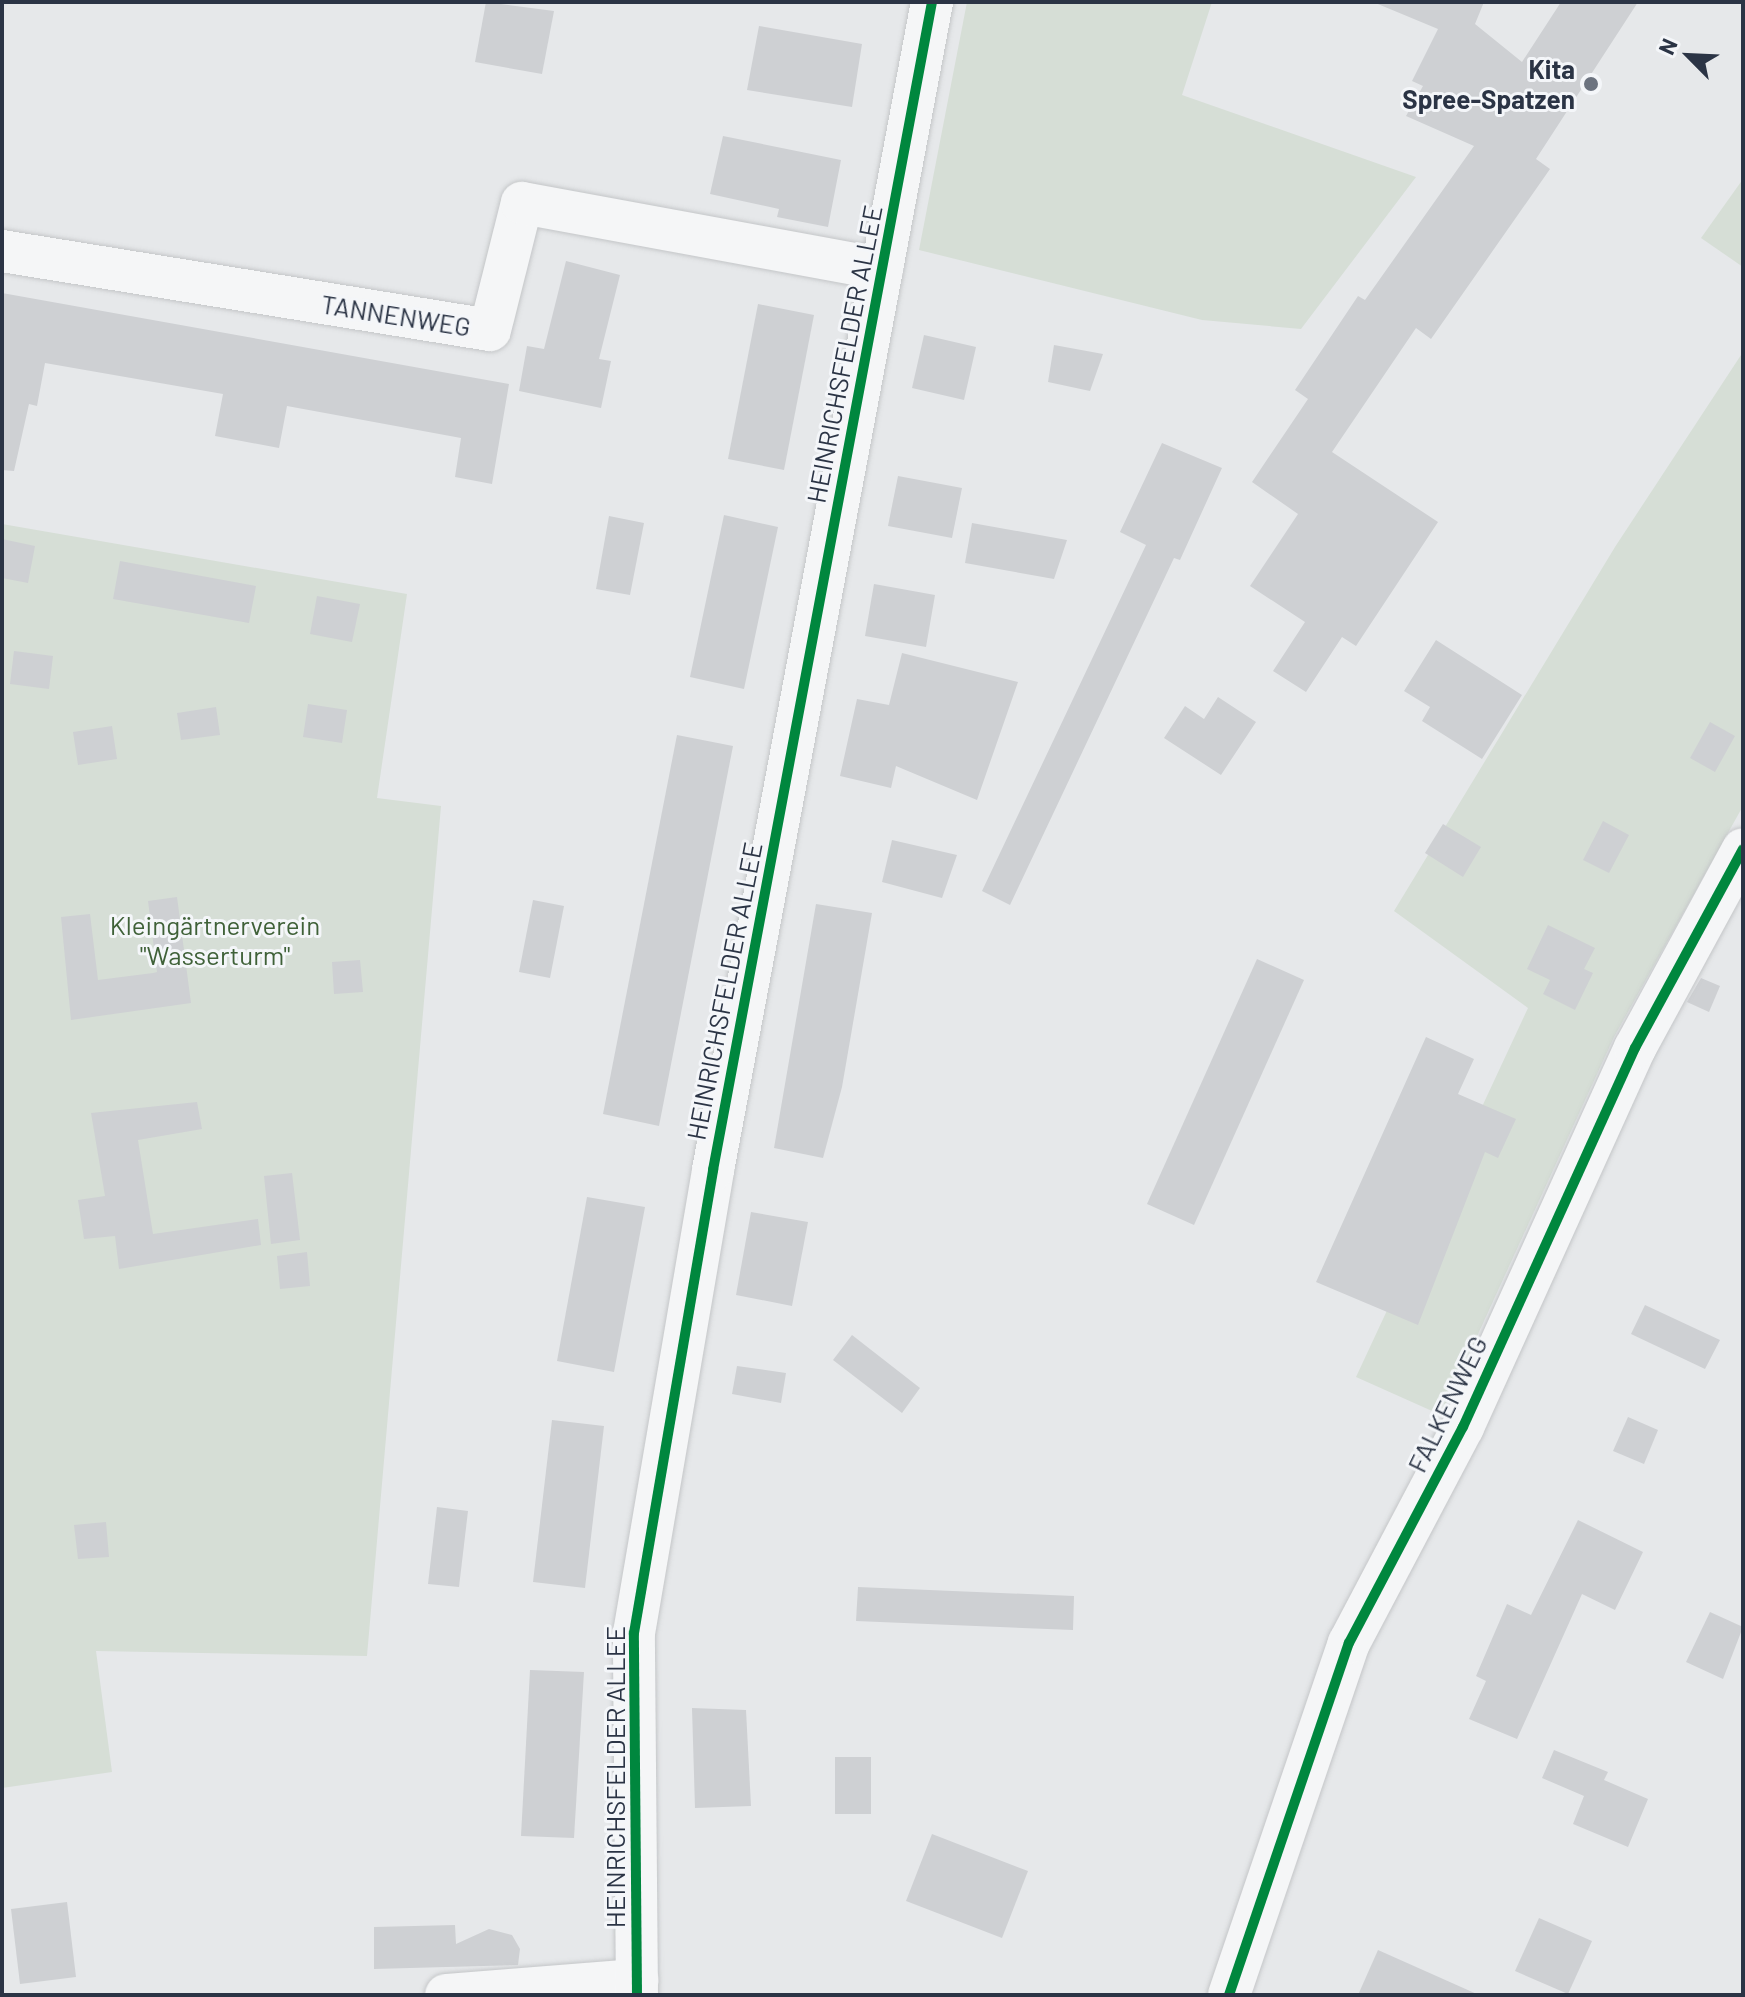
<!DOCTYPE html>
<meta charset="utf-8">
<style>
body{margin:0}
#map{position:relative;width:1745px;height:1997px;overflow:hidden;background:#e6e8ea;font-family:Barlow,sans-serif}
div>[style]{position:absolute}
.green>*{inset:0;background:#d6ded6}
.building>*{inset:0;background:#ced0d3}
.roads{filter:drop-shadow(0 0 2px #c4c6c8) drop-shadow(0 0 2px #c4c6c8)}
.minor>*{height:42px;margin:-21px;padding:0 21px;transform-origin:21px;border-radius:21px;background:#f5f6f7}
.cycleway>*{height:10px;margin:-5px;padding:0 5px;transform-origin:5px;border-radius:5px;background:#00873e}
.dots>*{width:22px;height:22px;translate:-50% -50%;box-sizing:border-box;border:4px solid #f4f6f9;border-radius:50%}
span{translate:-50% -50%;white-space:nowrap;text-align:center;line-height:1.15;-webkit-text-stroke:6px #f4f6f9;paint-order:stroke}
.poi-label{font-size:26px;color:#2b3445;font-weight:700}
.right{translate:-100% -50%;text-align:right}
.street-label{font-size:26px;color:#2b3445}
.park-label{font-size:26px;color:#3f6138}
.frame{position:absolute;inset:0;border:4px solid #2b3445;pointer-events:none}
.north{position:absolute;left:1649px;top:16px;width:80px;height:80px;-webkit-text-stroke:6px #f4f6f9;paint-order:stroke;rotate:294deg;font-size:22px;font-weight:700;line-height:32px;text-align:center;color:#2b3445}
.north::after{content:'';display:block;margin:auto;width:28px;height:36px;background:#2b3445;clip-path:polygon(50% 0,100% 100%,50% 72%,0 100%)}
</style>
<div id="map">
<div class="green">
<i style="clip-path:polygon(967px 2px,1212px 2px,1182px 95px,1416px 177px,1301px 329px,1202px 320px,919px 250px)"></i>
<i style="clip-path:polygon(1743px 179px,1743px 267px,1701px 238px)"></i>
<i style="clip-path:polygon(1743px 352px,1743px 806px,1614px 1037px,1441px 1415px,1356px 1377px,1528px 1008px,1394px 911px,1615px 547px)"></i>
<i style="clip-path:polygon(2px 524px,407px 594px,377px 798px,441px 806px,367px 1656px,96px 1651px,112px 1772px,2px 1788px)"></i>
</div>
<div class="building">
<i style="clip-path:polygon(486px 2px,554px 11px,542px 74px,475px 62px)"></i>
<i style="clip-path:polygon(1373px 2px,1484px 2px,1475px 24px,1522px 62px,1561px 2px,1638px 2px,1536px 159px,1550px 169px,1431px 339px,1416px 328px,1332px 452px,1438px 522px,1356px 646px,1342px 637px,1306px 692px,1273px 671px,1305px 622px,1250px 586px,1298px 514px,1252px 482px,1308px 399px,1295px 390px,1358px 296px,1365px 300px,1474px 146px,1406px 116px,1423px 86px,1412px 81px,1438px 29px)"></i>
<i style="clip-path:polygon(759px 26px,862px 44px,852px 107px,747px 90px)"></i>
<i style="clip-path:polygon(723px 136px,841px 160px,828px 227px,777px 217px,779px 209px,710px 194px)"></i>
<i style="clip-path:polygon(566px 261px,620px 275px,599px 359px,611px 361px,601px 408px,519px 391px,527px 346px,544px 349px)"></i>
<i style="clip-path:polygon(2px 293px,509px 384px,492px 484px,455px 477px,461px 438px,287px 406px,279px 448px,215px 436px,223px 394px,45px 363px,37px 406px,29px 404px,14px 471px,2px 470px)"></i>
<i style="clip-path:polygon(758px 304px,814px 315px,784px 470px,728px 459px)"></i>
<i style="clip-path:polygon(924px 335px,976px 347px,964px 400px,912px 388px)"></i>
<i style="clip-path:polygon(1054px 345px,1103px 354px,1090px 391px,1048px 382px)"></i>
<i style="clip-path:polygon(1162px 443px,1222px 468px,1180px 560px,1174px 558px,1010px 905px,982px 891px,1146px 545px,1120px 532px)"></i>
<i style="clip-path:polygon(898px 476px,962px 488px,952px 538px,888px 526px)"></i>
<i style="clip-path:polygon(724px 515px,778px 527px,744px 689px,690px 677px)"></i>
<i style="clip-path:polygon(609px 516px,644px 523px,630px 595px,596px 589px)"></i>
<i style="clip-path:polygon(972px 523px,1067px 540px,1054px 579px,965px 563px)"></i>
<i style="clip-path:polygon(2px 539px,35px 546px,28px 583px,2px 578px)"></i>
<i style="clip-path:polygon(120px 561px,256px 586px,249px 623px,113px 599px)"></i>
<i style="clip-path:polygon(874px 584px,935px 595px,926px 647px,865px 636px)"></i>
<i style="clip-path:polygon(317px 596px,360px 604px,352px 642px,310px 634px)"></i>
<i style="clip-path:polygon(1436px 640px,1522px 695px,1482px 759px,1422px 721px,1430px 707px,1404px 691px)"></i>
<i style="clip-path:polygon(14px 651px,53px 656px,49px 689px,10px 684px)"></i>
<i style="clip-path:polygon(902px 653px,1018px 682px,977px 800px,896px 766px,891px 788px,840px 776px,857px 699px,889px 705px)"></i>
<i style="clip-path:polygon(1218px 697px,1256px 722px,1221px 775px,1164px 738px,1185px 706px,1204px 719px)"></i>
<i style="clip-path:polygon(308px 704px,347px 710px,342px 743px,303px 737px)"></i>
<i style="clip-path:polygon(216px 707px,220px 735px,181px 740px,177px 713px)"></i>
<i style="clip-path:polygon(1710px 722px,1735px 736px,1715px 772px,1690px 758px)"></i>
<i style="clip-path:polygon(112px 726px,117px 759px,78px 765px,73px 732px)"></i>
<i style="clip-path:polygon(677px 735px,733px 746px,659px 1126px,603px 1114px)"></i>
<i style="clip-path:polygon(1603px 821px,1629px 835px,1609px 873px,1583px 860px)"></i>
<i style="clip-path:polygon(1443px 824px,1481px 847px,1463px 877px,1425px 853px)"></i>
<i style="clip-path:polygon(892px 840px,957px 855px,942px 898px,882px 882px)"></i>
<i style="clip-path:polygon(177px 897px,191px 1003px,71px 1020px,61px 917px,90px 914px,98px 980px,153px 973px,157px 972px,148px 901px)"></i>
<i style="clip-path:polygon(533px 900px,564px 906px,550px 978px,519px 972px)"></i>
<i style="clip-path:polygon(816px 904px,872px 913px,842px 1087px,823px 1158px,774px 1148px)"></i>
<i style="clip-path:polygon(1548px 925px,1595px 948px,1584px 969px,1593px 973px,1575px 1010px,1543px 994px,1550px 980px,1527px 969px)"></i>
<i style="clip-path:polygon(1257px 959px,1304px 980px,1194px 1225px,1147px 1204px)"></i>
<i style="clip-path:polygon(360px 960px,363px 992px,334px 994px,332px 962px)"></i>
<i style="clip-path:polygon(1701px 978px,1720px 986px,1709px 1012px,1687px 1002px)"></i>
<i style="clip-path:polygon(1426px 1037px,1474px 1059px,1458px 1094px,1516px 1119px,1498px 1158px,1485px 1152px,1418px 1325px,1316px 1282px)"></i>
<i style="clip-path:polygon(197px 1102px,202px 1129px,138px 1140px,153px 1234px,258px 1219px,261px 1245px,119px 1269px,115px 1236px,84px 1239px,78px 1200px,105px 1196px,91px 1113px)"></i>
<i style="clip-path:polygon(292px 1173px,300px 1240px,271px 1244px,264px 1176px)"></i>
<i style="clip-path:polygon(587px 1197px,645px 1207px,614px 1372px,557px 1361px)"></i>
<i style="clip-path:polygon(751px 1212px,808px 1222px,792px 1306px,736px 1295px)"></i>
<i style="clip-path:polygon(307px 1252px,310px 1286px,280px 1289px,277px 1256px)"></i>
<i style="clip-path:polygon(1645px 1305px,1720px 1340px,1705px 1369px,1631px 1334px)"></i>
<i style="clip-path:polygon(852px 1335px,920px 1388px,902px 1413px,833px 1360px)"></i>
<i style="clip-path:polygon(737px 1366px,786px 1373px,781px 1403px,732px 1394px)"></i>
<i style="clip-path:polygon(1628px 1417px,1658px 1430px,1644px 1464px,1613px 1451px)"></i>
<i style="clip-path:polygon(552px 1420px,604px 1426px,585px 1588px,533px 1582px)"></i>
<i style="clip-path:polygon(437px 1507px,468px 1511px,459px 1587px,428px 1584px)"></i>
<i style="clip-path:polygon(1578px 1520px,1643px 1552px,1615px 1610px,1582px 1594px,1517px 1739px,1469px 1719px,1486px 1681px,1476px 1676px,1507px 1604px,1531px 1615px)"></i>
<i style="clip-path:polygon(106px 1522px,109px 1557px,78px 1559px,74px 1525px)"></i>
<i style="clip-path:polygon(858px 1587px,1074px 1596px,1073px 1630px,856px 1621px)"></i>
<i style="clip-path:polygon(1710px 1612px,1743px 1627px,1723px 1679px,1686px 1662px)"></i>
<i style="clip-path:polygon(530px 1670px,584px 1672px,574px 1838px,521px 1836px)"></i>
<i style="clip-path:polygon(692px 1708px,746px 1710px,751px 1806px,695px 1808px)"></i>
<i style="clip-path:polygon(1554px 1750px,1608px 1772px,1604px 1780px,1648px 1799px,1628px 1847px,1573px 1824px,1584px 1796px,1542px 1778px)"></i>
<i style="clip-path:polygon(835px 1757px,871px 1757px,871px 1814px,835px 1814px)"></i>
<i style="clip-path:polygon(932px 1834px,1028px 1871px,1002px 1938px,906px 1901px)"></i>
<i style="clip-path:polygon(67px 1902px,76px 1977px,20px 1984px,11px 1909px)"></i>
<i style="clip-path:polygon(1539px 1918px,1592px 1941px,1568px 1994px,1515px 1971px)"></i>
<i style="clip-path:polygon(455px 1925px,456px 1944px,489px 1929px,512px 1935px,520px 1949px,518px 1965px,374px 1969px,374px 1927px)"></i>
<i style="clip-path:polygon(1378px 1950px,1479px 1995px,1358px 1995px)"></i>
</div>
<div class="roads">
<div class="minor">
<i style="left:2px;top:251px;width:494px;rotate:9.2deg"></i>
<i style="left:490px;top:330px;width:131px;rotate:-75.9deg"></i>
<i style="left:522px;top:203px;width:366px;rotate:10.4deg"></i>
<i style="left:446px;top:1995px;width:192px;rotate:-4.5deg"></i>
<i style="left:637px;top:1995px;width:362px;rotate:-90.5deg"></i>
<i style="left:634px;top:1633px;width:470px;rotate:-80.3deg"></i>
<i style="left:713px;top:1170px;width:1188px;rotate:-79.38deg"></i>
<i style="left:1229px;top:1995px;width:372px;rotate:-71.2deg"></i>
<i style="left:1349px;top:1643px;width:244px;rotate:-62.2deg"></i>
<i style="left:1463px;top:1427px;width:416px;rotate:-65.6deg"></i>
<i style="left:1635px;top:1048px;width:226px;rotate:-61.5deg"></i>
</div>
</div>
<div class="cycleway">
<i style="left:637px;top:1995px;width:362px;rotate:-90.5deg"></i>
<i style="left:634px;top:1633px;width:470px;rotate:-80.3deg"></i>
<i style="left:713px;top:1170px;width:1188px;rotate:-79.38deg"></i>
<i style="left:1229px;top:1995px;width:372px;rotate:-71.2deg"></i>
<i style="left:1349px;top:1643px;width:244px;rotate:-62.2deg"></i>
<i style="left:1463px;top:1427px;width:416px;rotate:-65.6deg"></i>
<i style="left:1635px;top:1048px;width:226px;rotate:-61.5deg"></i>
</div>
<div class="dots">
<i style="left:1591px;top:84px;background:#6c737f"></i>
</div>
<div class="poi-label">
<span class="right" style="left:1575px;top:84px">Kita<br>Spree-Spatzen</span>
</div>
<div class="street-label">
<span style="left:396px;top:315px;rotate:9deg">TANNENWEG</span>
<span style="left:844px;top:354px;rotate:-79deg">HEINRICHSFELDER ALLEE</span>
<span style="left:724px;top:991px;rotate:-79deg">HEINRICHSFELDER ALLEE</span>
<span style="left:1447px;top:1404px;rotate:-64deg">FALKENWEG</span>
<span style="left:615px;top:1777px;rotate:-90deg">HEINRICHSFELDER ALLEE</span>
</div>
<div class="park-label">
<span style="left:215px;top:940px">Kleingärtnerverein<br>"Wasserturm"</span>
</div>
<div class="frame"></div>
<div class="north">N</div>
</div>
